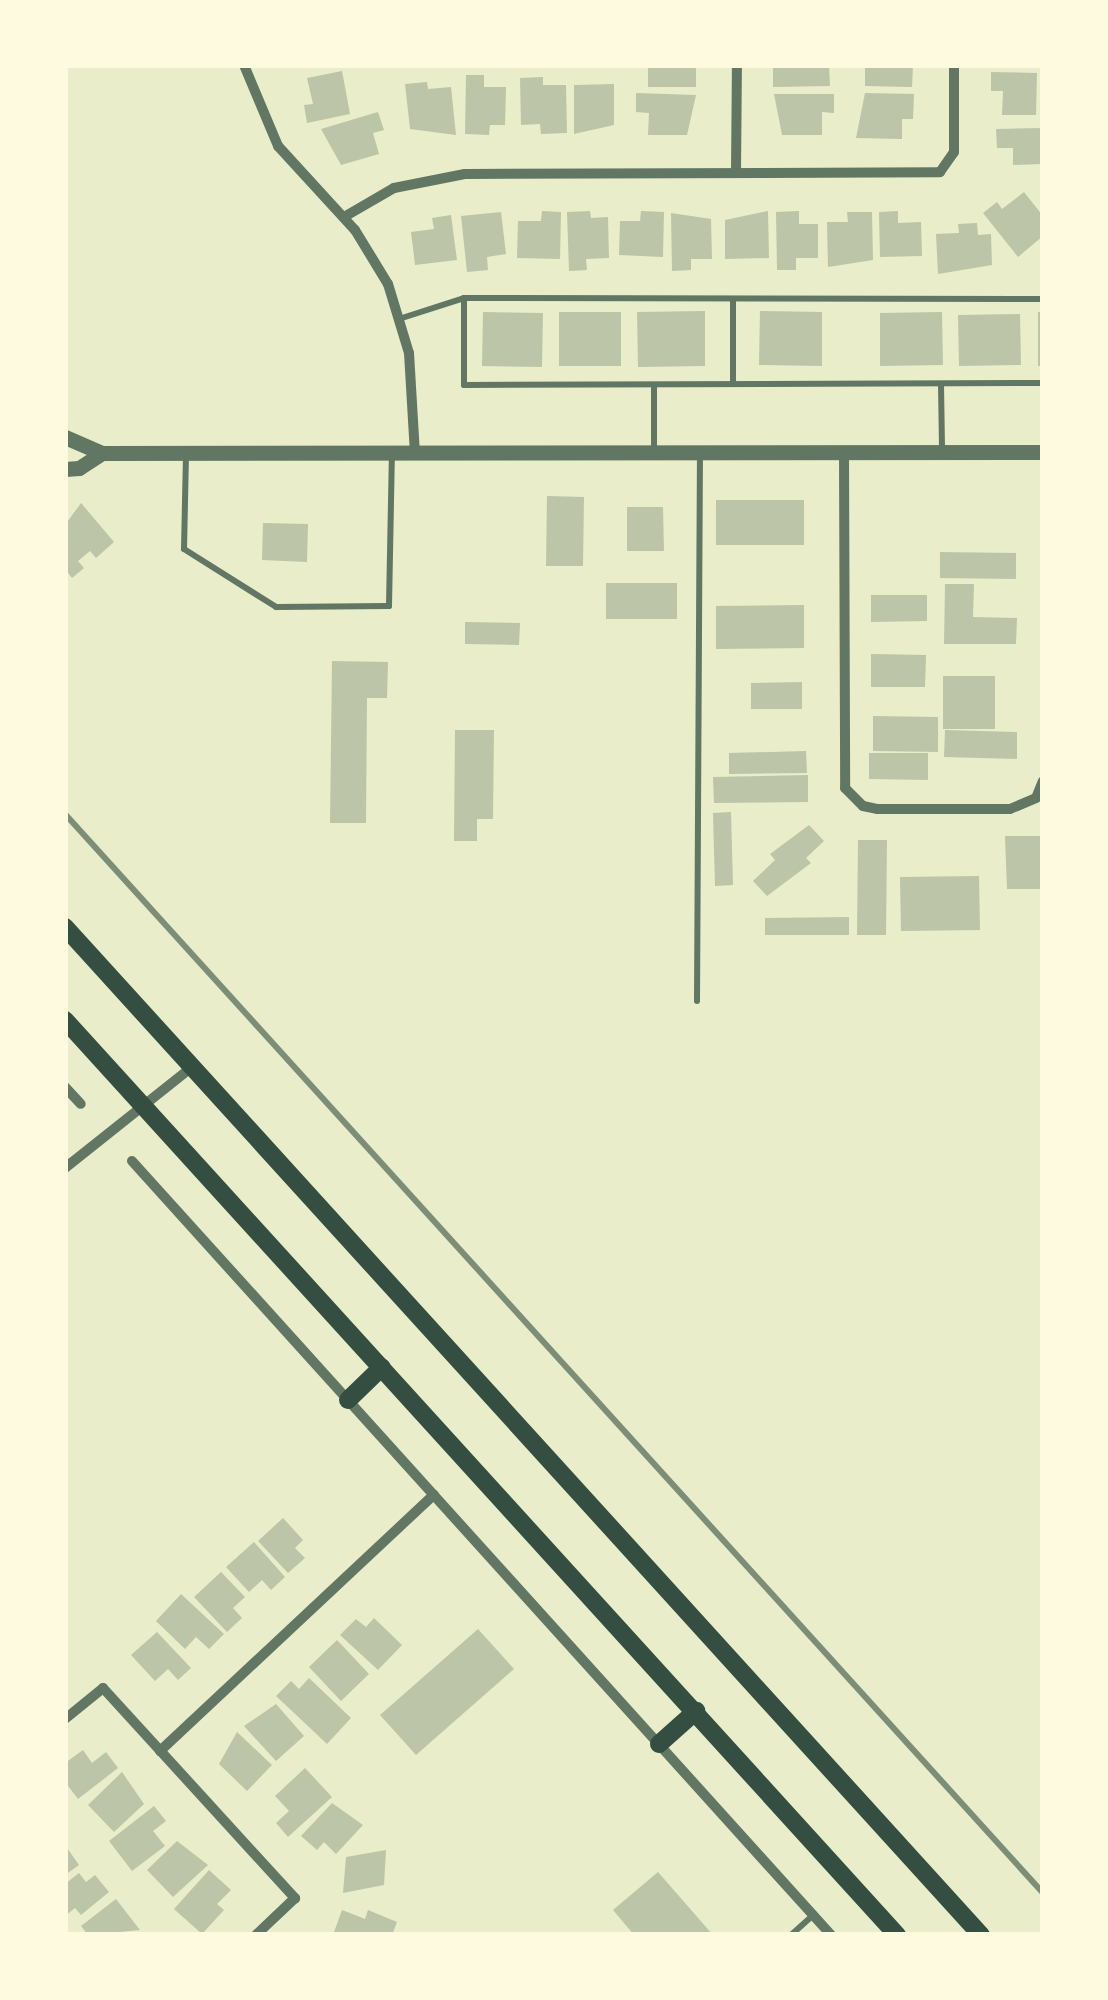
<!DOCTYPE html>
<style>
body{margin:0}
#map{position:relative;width:1108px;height:2000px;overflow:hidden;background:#e9edc9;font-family:Barlow,sans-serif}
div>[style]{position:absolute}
.building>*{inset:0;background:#bcc5a7}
.service>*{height:6px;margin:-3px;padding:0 3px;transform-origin:3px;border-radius:3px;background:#617663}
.minor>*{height:10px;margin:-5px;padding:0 5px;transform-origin:5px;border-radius:5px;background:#617663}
.tertiary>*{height:15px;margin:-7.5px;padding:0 7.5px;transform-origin:7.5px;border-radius:7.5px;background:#617663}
.secondary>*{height:18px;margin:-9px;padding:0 9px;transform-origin:9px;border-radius:9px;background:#344e41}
.rail>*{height:6px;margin:-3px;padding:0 3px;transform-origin:3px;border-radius:3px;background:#7c8e77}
span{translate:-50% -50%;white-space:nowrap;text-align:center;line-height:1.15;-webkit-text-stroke:10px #fefae0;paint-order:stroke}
.frame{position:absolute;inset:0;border:68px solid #fefae0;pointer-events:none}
</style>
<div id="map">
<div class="building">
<i style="clip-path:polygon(648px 65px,696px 68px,696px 87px,648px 87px)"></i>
<i style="clip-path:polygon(785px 65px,829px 65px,830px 86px,773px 87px,773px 68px)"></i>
<i style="clip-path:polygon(865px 65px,913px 65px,912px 87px,865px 86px)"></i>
<i style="clip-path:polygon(342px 71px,350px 114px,307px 123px,304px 105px,313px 104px,307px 78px)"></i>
<i style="clip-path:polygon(991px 72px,1037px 73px,1036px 115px,1002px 115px,1003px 91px,991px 91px)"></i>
<i style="clip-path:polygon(466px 75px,484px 75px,484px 87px,506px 87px,505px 125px,490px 125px,489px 135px,465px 134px)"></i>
<i style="clip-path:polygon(543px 77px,543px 85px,566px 85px,567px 133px,541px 134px,540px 124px,521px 125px,520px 78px)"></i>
<i style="clip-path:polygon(427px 82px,428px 89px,451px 87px,456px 135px,410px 129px,405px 84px)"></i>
<i style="clip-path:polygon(614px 84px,614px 125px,574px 134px,574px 85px)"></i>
<i style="clip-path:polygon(636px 93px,696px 95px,687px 135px,648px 135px,649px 113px,636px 112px)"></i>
<i style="clip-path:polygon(865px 93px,914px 94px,913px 119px,902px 119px,902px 139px,856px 138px)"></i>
<i style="clip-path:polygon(774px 94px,834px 94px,834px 113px,822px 112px,822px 135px,782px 135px)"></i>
<i style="clip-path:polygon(378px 112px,384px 130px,373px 133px,379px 154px,341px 165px,321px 129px)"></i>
<i style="clip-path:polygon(1043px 128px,1041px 164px,1013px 165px,1013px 148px,997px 148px,996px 129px)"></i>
<i style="clip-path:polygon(1024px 192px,1043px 216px,1043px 236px,1018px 257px,983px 213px,997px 202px,1002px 209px)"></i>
<i style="clip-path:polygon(542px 211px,561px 212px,560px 259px,517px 258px,518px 221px,541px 221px)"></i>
<i style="clip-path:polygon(590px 211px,591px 218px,608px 217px,609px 258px,586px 259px,587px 270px,569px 271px,567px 212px)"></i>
<i style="clip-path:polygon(641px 211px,664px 212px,663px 257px,619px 255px,620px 221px,640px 221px)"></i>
<i style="clip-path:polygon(768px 211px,769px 258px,725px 259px,725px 220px)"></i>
<i style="clip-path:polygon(799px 211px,799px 224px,818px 224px,818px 258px,796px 258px,796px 270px,777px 270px,776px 212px)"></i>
<i style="clip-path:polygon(898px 211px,898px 223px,921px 222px,922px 256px,880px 257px,879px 212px)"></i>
<i style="clip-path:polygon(501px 212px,506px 254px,487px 257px,488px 270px,467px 272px,461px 216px)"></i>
<i style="clip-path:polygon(847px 212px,872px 212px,873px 260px,828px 267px,827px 222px,848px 222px)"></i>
<i style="clip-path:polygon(671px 213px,711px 219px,712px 259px,691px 259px,691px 270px,672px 271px)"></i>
<i style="clip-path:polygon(451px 215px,457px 260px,415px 265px,411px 232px,434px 229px,432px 218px)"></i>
<i style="clip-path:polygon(977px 223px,978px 235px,991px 234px,992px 265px,938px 274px,936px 234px,959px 233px,958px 224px)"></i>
<i style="clip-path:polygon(705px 311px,705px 366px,638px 367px,637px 312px)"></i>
<i style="clip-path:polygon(760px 311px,822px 312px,822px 366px,759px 365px)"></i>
<i style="clip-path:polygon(483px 312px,543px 313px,542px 367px,482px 366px)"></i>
<i style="clip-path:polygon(559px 312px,621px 312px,621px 366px,559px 366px)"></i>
<i style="clip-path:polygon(942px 312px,943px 365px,880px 366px,880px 313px)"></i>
<i style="clip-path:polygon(1038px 312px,1043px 312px,1043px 366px,1038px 366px)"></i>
<i style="clip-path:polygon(1020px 314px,1021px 365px,959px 366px,958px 315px)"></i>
<i style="clip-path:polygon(547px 496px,584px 497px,583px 566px,546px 566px)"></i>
<i style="clip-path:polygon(716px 500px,804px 500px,804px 545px,716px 545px)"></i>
<i style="clip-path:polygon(81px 503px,114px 542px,96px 558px,90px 551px,78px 561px,84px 568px,72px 578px,65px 569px,65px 525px)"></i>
<i style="clip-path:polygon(627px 507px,663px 507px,664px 551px,627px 551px)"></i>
<i style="clip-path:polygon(263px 523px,308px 524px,307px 562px,262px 560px)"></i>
<i style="clip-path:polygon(940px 552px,1016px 553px,1016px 579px,940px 578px)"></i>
<i style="clip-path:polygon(606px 583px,677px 583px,677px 619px,606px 619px)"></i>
<i style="clip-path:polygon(945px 584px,974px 584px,973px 617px,1017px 618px,1016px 644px,944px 644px)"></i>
<i style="clip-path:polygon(871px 595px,927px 595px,927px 621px,871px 622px)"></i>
<i style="clip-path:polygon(804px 605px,804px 648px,716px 649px,716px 606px)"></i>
<i style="clip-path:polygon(465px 622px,520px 623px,519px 645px,465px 644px)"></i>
<i style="clip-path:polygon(871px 654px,926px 655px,925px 687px,871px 687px)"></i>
<i style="clip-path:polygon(332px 661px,388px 662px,387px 698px,367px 698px,366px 823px,330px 823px)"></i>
<i style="clip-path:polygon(943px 676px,995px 676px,995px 729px,943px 729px)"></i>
<i style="clip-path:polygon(802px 682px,802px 709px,751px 709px,751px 683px)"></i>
<i style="clip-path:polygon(873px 716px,938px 717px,938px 752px,873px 751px)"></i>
<i style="clip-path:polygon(455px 730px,494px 730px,493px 819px,477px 819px,477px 841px,454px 841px)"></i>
<i style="clip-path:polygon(945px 730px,1017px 732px,1017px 759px,944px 757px)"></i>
<i style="clip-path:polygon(806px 751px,807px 773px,729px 774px,729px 753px)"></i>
<i style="clip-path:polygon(869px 753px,928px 753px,928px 780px,869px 779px)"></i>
<i style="clip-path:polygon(808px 775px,808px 802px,714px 803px,713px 777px)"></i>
<i style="clip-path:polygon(731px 812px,733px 885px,715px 886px,713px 813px)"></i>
<i style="clip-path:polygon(809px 825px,824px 841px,806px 858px,811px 863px,767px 896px,753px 881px,775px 860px,770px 854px)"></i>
<i style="clip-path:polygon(1005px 836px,1042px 836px,1043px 889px,1007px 889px)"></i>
<i style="clip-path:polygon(858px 840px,887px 840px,886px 935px,857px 935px)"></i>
<i style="clip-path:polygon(979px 876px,980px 930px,901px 931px,900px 877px)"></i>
<i style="clip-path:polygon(849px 917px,849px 935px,765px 935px,765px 918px)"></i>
<i style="clip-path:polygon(283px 1518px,303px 1540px,295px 1548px,305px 1558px,288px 1573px,258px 1541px)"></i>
<i style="clip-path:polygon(254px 1542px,285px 1577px,271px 1590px,262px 1580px,249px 1592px,226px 1567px)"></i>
<i style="clip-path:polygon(221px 1572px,245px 1597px,233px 1608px,242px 1618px,227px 1632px,194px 1597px)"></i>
<i style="clip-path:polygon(181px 1594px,224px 1634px,209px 1649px,196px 1637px,185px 1649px,156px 1621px)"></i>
<i style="clip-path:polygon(374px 1618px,402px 1645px,378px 1670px,340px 1635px,356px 1619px,366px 1627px)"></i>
<i style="clip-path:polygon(478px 1629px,514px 1669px,416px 1755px,380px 1715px)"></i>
<i style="clip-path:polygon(157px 1632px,191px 1668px,178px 1680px,168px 1669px,155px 1681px,131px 1655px)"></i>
<i style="clip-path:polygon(337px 1640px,369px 1674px,341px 1701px,309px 1667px)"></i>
<i style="clip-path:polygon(309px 1678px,351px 1718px,327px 1744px,276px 1696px,291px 1681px,299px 1689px)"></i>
<i style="clip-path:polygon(276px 1704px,304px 1736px,276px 1761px,244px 1726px)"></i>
<i style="clip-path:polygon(237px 1732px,272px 1765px,247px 1791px,219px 1764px)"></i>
<i style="clip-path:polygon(83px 1750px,92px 1763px,106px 1752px,118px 1768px,78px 1799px,65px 1782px,65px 1763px)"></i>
<i style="clip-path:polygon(305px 1768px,332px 1797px,288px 1837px,276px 1823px,289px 1811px,275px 1796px)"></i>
<i style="clip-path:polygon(122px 1772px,144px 1804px,114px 1832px,88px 1805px)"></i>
<i style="clip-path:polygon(332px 1803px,363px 1825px,336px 1854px,324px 1842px,317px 1850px,301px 1836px)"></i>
<i style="clip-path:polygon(154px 1806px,166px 1821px,153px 1831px,165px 1846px,132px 1871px,109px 1841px)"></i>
<i style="clip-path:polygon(177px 1841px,208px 1865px,173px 1897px,147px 1870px)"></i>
<i style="clip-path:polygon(65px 1845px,79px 1865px,65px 1875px)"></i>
<i style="clip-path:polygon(386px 1850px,384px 1885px,343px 1893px,346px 1857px)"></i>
<i style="clip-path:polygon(209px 1870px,231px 1890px,217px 1904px,224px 1910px,202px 1934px,174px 1909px)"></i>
<i style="clip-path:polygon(658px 1872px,713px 1935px,634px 1935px,613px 1910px)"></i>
<i style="clip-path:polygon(79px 1873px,86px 1882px,95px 1875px,109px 1892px,81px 1915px,75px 1908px,65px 1916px,65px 1884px)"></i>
<i style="clip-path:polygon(116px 1899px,140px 1930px,88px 1935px,81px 1926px)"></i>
<i style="clip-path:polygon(342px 1910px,365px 1919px,368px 1910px,397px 1922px,392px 1935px,333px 1935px)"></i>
</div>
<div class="service">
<i style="left:464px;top:298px;width:87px;rotate:90deg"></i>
<i style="left:464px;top:385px;width:579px;rotate:-0.2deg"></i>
<i style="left:733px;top:299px;width:85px;rotate:90deg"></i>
<i style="left:402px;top:318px;width:65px;rotate:-17.9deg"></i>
<i style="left:464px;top:298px;width:579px;rotate:0.1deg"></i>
<i style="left:941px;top:384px;width:67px;rotate:89.1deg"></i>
<i style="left:654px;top:385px;width:68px;rotate:90deg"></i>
<i style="left:186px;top:454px;width:95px;rotate:91.2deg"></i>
<i style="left:184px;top:549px;width:109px;rotate:32.2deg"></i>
<i style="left:276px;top:607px;width:113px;rotate:-0.5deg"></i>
<i style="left:389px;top:606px;width:151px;rotate:-88.9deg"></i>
<i style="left:697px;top:1001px;width:548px;rotate:-89.69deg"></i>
<i style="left:791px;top:1935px;width:30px;rotate:-42deg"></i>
</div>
<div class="minor">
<i style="left:244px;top:65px;width:88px;rotate:67.2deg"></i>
<i style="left:278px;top:146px;width:114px;rotate:47.5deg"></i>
<i style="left:355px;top:230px;width:63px;rotate:58.6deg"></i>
<i style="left:388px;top:284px;width:72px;rotate:73.1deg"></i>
<i style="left:409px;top:353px;width:100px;rotate:86.6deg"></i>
<i style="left:736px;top:172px;width:107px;rotate:-89.5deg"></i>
<i style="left:344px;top:217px;width:58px;rotate:-30.1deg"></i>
<i style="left:394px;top:188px;width:72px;rotate:-11.2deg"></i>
<i style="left:465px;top:174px;width:475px;rotate:-0.2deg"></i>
<i style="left:940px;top:172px;width:24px;rotate:-55deg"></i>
<i style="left:954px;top:152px;width:87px;rotate:-90deg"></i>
<i style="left:844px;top:453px;width:335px;rotate:89.8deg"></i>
<i style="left:845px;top:788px;width:25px;rotate:45deg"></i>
<i style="left:863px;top:806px;width:14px;rotate:12deg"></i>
<i style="left:877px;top:809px;width:133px"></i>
<i style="left:1010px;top:809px;width:28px;rotate:-23deg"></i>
<i style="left:1036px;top:798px;width:18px;rotate:-68deg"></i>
<i style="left:65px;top:1087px;width:23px;rotate:47deg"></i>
<i style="left:132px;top:1161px;width:1043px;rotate:47.91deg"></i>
<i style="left:65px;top:1168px;width:162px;rotate:-38.5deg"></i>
<i style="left:65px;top:1719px;width:49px;rotate:-39.2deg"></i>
<i style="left:103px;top:1688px;width:285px;rotate:47.6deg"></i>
<i style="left:295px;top:1898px;width:54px;rotate:136.5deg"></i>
<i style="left:160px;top:1751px;width:375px;rotate:-43.1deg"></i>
</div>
<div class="tertiary">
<i style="left:65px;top:437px;width:40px;rotate:23.4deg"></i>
<i style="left:102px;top:453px;width:941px;rotate:-0.06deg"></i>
<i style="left:65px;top:469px;width:14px;rotate:-4deg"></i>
<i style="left:79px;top:468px;width:27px;rotate:-33deg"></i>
</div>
<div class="secondary">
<i style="left:65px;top:927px;width:1362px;rotate:47.74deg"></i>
<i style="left:65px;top:1020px;width:1237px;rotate:47.72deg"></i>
<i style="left:348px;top:1400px;width:47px;rotate:-44.1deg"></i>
<i style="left:659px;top:1744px;width:50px;rotate:-41.7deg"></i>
</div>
<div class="rail">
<i style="left:65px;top:814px;width:1456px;rotate:47.81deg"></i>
</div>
<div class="frame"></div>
</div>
